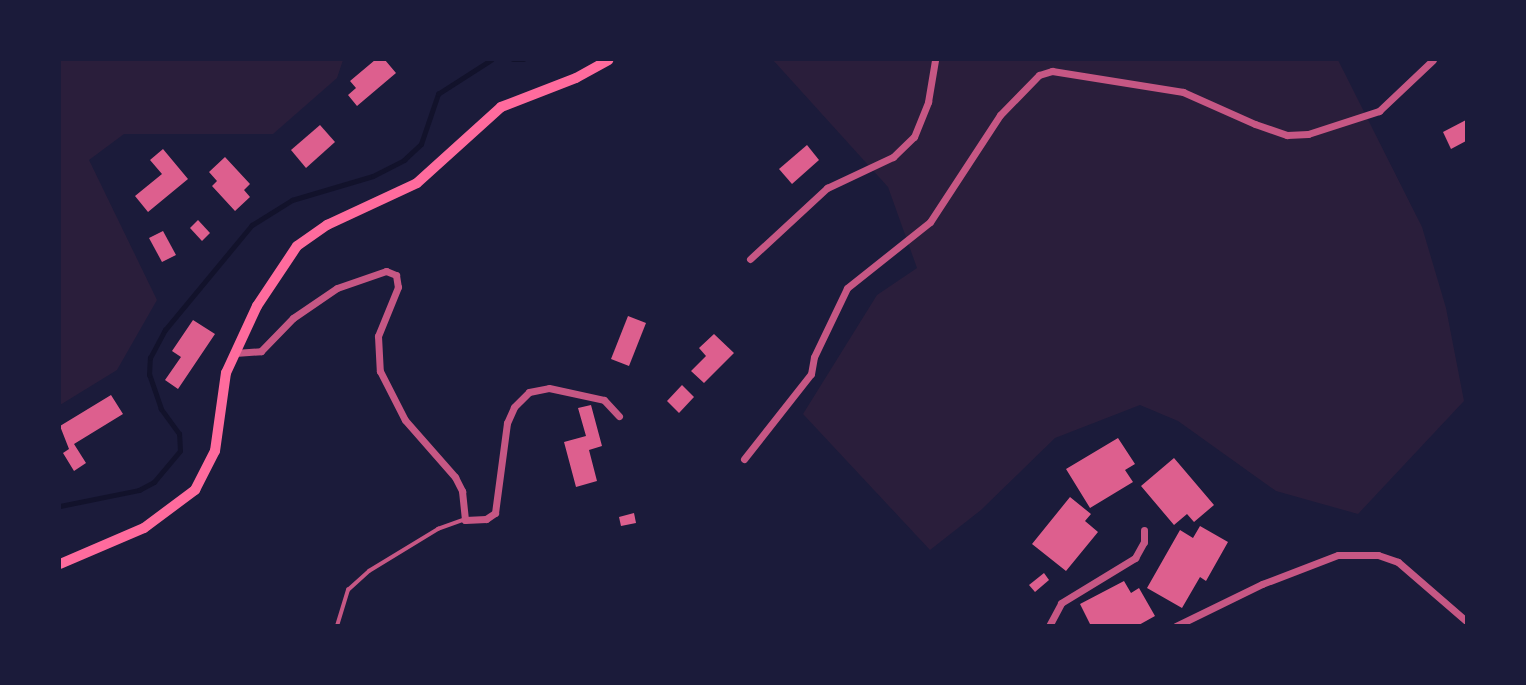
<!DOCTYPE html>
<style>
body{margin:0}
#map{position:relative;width:1526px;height:685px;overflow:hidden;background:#1b1b3a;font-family:"Nunito Sans",sans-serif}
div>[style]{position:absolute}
.green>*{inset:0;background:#2a1e3b}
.stream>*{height:4.5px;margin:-2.25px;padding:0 2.25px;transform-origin:2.25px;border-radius:2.25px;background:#12122b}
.building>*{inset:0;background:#dd5f8e}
.service>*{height:3.5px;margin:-1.75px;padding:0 1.75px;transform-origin:1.75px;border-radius:1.75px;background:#c65784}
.minor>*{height:7px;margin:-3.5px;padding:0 3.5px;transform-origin:3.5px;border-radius:3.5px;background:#c65784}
.secondary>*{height:10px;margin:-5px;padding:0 5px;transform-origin:5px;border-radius:5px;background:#ff6b9d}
span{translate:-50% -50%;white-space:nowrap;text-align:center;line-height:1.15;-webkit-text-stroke:5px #1b1b3a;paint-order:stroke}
.frame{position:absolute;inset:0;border:61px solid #1b1b3a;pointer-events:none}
</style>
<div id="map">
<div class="green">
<i style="clip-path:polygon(60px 60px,343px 60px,337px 78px,273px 134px,124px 134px,89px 160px,157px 300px,117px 370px,60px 405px)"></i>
<i style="clip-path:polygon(773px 60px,1338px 60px,1422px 227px,1446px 308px,1464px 401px,1358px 514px,1276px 491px,1178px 421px,1140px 405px,1055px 438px,981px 510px,930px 550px,803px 414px,877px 295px,917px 268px,888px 187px)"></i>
</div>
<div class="stream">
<i style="left:513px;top:60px;width:11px"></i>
<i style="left:60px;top:506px;width:81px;rotate:-11.4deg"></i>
<i style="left:139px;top:490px;width:17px;rotate:-28deg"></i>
<i style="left:154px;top:482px;width:40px;rotate:-50deg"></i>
<i style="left:180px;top:451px;width:17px;rotate:-93deg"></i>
<i style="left:179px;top:434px;width:31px;rotate:-126deg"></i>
<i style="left:161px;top:409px;width:36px;rotate:-109deg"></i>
<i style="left:149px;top:375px;width:17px;rotate:-87deg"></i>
<i style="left:150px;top:358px;width:32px;rotate:-62deg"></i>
<i style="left:165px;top:330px;width:136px;rotate:-50.4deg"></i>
<i style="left:252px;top:225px;width:47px;rotate:-32deg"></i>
<i style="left:292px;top:200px;width:84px;rotate:-16.5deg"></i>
<i style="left:373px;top:176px;width:35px;rotate:-27deg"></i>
<i style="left:404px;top:160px;width:23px;rotate:-43deg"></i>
<i style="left:421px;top:144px;width:53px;rotate:-71.2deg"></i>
<i style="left:438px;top:94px;width:63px;rotate:-32.7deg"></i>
</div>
<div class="building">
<i style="clip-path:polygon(375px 60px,385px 60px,396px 73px,357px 106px,348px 95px,356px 88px,350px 81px)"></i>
<i style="clip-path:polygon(1466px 120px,1466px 141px,1451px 149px,1443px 132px)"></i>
<i style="clip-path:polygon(320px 125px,335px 142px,306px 168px,291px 150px)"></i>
<i style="clip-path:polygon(807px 145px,819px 160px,792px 184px,779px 169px)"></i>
<i style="clip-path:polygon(163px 149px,188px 179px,148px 212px,135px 196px,162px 174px,150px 160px)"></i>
<i style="clip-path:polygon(225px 157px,250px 184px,244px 190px,250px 197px,235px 211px,212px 186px,217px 181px,209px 172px)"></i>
<i style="clip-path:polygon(198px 220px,210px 233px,202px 241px,190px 228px)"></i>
<i style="clip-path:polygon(163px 231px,176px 255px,162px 262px,149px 238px)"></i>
<i style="clip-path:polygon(628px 316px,646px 323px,629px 366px,611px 359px)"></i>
<i style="clip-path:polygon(193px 320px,215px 334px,178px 389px,165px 380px,181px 357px,172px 351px)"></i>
<i style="clip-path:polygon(714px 334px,734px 353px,704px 383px,691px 371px,706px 356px,699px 348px)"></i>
<i style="clip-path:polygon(682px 385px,694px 397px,679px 413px,667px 401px)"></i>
<i style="clip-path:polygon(111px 395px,123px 414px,74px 444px,86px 463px,74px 471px,63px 453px,69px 449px,60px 426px)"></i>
<i style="clip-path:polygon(591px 405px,602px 446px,589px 450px,597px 481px,576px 487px,564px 442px,586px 436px,578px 408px)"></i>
<i style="clip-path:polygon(1118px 438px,1135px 464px,1125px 470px,1133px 482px,1090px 508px,1066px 469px)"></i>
<i style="clip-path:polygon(1174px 458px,1214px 505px,1194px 522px,1187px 514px,1174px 525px,1141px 486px)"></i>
<i style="clip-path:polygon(1070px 497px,1091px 514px,1085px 521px,1098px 532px,1066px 571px,1032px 544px)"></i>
<i style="clip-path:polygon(634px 513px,636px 523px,621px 526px,619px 517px)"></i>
<i style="clip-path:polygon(1200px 526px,1228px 542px,1206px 581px,1200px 577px,1182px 608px,1147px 588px,1180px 530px,1193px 538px)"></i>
<i style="clip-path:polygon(1044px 573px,1049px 580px,1035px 592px,1029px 585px)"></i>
<i style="clip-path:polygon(1124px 581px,1131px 593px,1139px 588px,1155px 616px,1137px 626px,1091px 626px,1080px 604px)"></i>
</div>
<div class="service">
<i style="left:337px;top:626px;width:38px;rotate:-73deg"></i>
<i style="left:348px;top:590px;width:28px;rotate:-42deg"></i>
<i style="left:369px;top:571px;width:81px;rotate:-31.3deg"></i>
<i style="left:438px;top:529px;width:27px;rotate:-20deg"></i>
</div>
<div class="minor">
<i style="left:750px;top:259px;width:105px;rotate:-42.7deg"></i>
<i style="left:827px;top:188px;width:73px;rotate:-25.2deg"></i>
<i style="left:893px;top:157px;width:29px;rotate:-44deg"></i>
<i style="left:914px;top:137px;width:38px;rotate:-68deg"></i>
<i style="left:928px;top:102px;width:43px;rotate:-80.5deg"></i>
<i style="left:235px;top:353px;width:26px;rotate:-4deg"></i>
<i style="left:261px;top:351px;width:46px;rotate:-45.9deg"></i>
<i style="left:293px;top:318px;width:53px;rotate:-34.3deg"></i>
<i style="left:337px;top:288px;width:52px;rotate:-19.1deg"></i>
<i style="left:386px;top:271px;width:11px;rotate:22deg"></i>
<i style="left:396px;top:275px;width:12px;rotate:81deg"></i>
<i style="left:398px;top:287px;width:53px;rotate:112.2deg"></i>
<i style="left:378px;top:336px;width:35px;rotate:87deg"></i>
<i style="left:380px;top:371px;width:55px;rotate:63deg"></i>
<i style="left:405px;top:420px;width:76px;rotate:48.7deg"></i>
<i style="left:455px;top:477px;width:16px;rotate:63deg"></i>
<i style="left:462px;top:491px;width:29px;rotate:84deg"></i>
<i style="left:465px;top:520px;width:21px;rotate:-3deg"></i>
<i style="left:486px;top:519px;width:11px;rotate:-34deg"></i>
<i style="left:495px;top:513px;width:91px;rotate:-82.4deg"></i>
<i style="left:507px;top:423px;width:17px;rotate:-66deg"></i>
<i style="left:514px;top:407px;width:21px;rotate:-45deg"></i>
<i style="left:529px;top:392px;width:20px;rotate:-11deg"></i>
<i style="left:549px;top:388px;width:56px;rotate:12.3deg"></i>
<i style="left:604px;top:400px;width:22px;rotate:47deg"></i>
<i style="left:744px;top:459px;width:108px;rotate:-51.8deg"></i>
<i style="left:811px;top:374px;width:17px;rotate:-80deg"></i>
<i style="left:814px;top:357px;width:76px;rotate:-64.4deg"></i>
<i style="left:847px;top:288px;width:106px;rotate:-38.5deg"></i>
<i style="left:930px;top:222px;width:128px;rotate:-56.8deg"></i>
<i style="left:1000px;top:115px;width:56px;rotate:-45.7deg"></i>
<i style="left:1039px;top:75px;width:14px;rotate:-17deg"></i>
<i style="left:1052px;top:71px;width:133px;rotate:9.1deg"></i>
<i style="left:1183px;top:92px;width:79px;rotate:24deg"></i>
<i style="left:1255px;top:124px;width:34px;rotate:19deg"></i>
<i style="left:1287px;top:135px;width:21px;rotate:-3deg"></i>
<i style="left:1308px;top:134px;width:75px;rotate:-17.9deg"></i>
<i style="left:1379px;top:111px;width:74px;rotate:-43.4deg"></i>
<i style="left:1049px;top:626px;width:26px;rotate:-62deg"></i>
<i style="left:1061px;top:603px;width:87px;rotate:-31.3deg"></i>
<i style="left:1135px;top:558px;width:18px;rotate:-61deg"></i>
<i style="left:1144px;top:542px;width:12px;rotate:-90deg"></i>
<i style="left:1176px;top:626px;width:96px;rotate:-26deg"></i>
<i style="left:1262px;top:584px;width:81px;rotate:-20.9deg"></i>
<i style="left:1338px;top:555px;width:40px"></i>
<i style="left:1378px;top:555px;width:21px;rotate:19deg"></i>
<i style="left:1398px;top:562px;width:90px;rotate:40.9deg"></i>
</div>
<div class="secondary">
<i style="left:60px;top:564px;width:91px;rotate:-23.2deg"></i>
<i style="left:144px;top:528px;width:64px;rotate:-36.7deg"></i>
<i style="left:195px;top:490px;width:44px;rotate:-62.9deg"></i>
<i style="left:215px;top:451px;width:79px;rotate:-82deg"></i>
<i style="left:226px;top:373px;width:74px;rotate:-65.2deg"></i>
<i style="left:257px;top:306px;width:72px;rotate:-56.3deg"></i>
<i style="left:297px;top:246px;width:37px;rotate:-35deg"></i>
<i style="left:327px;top:225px;width:99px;rotate:-25deg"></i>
<i style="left:417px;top:183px;width:113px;rotate:-42.1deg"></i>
<i style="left:501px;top:107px;width:80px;rotate:-21.1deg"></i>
<i style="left:576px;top:78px;width:37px;rotate:-29deg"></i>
</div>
<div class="frame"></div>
</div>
